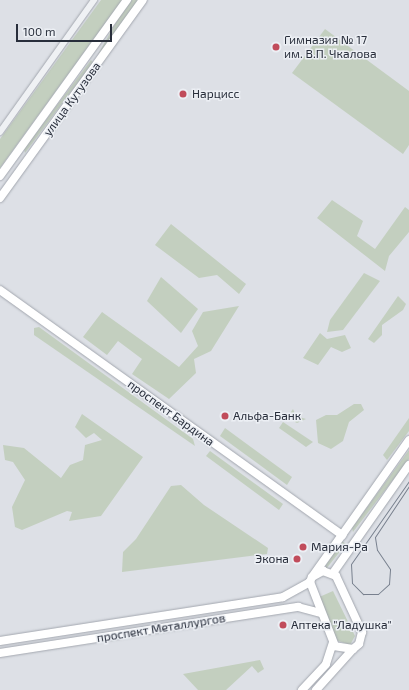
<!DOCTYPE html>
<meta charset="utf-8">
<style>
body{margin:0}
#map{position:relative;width:409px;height:690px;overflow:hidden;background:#dde0e6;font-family:"Exo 2",sans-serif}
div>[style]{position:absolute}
.green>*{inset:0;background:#c3cfbf}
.roads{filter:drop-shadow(0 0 1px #a3a7af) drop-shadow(0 0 1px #a3a7af)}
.minor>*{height:6px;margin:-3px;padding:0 3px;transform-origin:3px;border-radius:3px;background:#eff1f4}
.major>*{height:8px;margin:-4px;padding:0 4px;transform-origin:4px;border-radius:4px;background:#fff}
.tram>*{height:1px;margin:-0.5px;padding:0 0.5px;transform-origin:0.5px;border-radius:0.5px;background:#78808e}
.dots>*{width:11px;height:11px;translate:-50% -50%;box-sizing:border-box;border:2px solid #eceff4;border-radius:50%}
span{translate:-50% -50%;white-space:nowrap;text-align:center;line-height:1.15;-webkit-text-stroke:3px #eceff4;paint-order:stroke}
.poi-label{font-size:12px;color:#282e3b}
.left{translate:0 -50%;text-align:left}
.right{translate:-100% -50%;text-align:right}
.street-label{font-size:12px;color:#282e3b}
.scale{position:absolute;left:16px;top:24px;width:96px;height:18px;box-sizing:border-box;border:2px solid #282e3b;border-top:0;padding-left:5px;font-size:12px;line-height:14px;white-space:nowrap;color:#282e3b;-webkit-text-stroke:3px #eceff4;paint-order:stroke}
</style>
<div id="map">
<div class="green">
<i style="clip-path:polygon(101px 0,122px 0,0 168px,0 139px)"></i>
<i style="clip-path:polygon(132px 0,139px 0,97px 56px,118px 19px)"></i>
<i style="clip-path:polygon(325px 29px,409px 91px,409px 145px,403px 154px,292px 73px)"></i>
<i style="clip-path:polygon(91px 60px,93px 62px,25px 153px,24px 149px)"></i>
<i style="clip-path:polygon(332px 200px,363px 221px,357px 236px,375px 249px,405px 207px,409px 210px,409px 232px,389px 256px,385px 271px,317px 218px)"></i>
<i style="clip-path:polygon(171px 224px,246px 284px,239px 294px,217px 275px,199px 278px,155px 245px)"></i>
<i style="clip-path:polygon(364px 273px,380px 281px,343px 330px,327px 332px,330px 320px)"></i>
<i style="clip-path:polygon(161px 277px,198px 309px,181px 333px,147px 301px)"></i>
<i style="clip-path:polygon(398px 296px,406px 304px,403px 310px,382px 325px,382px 335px,374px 343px,368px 339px)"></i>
<i style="clip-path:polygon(239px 306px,211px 351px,194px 359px,196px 373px,169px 399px,132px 374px,142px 359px,118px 341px,107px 355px,83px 337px,102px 312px,179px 367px,198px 346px,192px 331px,203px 312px)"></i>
<i style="clip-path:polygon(39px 327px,193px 439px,195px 446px,34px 335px,34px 328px)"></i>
<i style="clip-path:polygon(320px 333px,327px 339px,345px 335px,351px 348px,342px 352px,331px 347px,318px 365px,303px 358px)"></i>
<i style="clip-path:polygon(354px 404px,361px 404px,364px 410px,349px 422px,343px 441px,331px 449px,318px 443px,316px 420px,326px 415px,337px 415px)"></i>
<i style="clip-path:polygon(293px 409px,296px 416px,306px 419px,297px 423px,287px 418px)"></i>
<i style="clip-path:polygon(82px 414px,143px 457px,101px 516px,69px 521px,72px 512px,67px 511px,22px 530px,15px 527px,12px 507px,25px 480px,13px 462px,5px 460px,3px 445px,24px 448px,61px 478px,70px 465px,83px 460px,85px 445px,102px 440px,94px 433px,86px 438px,75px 427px)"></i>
<i style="clip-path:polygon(409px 418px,409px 431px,387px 460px,383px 455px)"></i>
<i style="clip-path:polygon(283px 422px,313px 442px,306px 447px,279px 428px)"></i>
<i style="clip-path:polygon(225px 428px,292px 477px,287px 485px,220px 436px)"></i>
<i style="clip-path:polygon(409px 450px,409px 459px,353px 532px,352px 528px)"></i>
<i style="clip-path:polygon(210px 451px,283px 504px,279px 510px,206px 456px)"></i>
<i style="clip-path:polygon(181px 485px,204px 505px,268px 548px,267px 554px,122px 572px,123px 552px,136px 539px,171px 486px)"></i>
<i style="clip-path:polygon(342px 541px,346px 544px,326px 569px,326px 565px)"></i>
<i style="clip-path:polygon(333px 591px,355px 636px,350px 645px,336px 640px,317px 598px)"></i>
<i style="clip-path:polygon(260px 660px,264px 669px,258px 673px,252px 666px,226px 690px,198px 690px,183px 674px)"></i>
</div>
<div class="roads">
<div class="minor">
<i style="left:0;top:132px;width:162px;rotate:-54.5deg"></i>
</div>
<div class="major">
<i style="left:0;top:176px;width:217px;rotate:-54.2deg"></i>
<i style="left:0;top:198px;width:244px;rotate:-54.2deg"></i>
<i style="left:0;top:290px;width:421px;rotate:35.6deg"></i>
<i style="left:333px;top:573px;width:132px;rotate:-54.9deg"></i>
<i style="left:312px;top:577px;width:13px;rotate:-29deg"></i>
<i style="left:323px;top:571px;width:14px;rotate:21deg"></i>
<i style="left:336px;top:576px;width:62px;rotate:65.1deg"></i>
<i style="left:362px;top:632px;width:12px;rotate:104deg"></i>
<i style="left:359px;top:644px;width:8px;rotate:140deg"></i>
<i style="left:353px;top:649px;width:18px;rotate:-171deg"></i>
<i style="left:335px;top:646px;width:69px;rotate:-111.3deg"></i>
<i style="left:310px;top:582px;width:5px;rotate:-68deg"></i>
<i style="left:312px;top:577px;width:52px;rotate:-54.5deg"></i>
<i style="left:342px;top:535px;width:116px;rotate:-54.8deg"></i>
<i style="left:0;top:641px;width:286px;rotate:-8.8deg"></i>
<i style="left:283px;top:597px;width:31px;rotate:-29deg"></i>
<i style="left:0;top:653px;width:302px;rotate:-8.8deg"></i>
<i style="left:298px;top:607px;width:23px;rotate:15deg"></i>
<i style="left:302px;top:690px;width:35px;rotate:-47deg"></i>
<i style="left:326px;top:664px;width:22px;rotate:-72deg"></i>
<i style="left:316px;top:690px;width:55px;rotate:-47.9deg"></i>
</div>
</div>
<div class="tram">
<i style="left:409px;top:481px;width:101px;rotate:124.9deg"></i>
<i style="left:351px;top:564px;width:19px;rotate:87deg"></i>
<i style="left:352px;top:583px;width:16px;rotate:45deg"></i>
<i style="left:363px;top:594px;width:15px"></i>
<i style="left:378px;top:594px;width:15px;rotate:-42deg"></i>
<i style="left:389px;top:584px;width:15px;rotate:-86deg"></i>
<i style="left:390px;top:569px;width:23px;rotate:-124deg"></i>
<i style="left:377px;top:550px;width:13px;rotate:-99deg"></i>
<i style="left:375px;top:537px;width:61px;rotate:-56.3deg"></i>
</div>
<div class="dots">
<i style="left:276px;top:47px;background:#c14c5b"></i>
<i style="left:183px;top:94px;background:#c14c5b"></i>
<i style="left:225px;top:416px;background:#c14c5b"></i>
<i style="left:303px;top:547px;background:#c14c5b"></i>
<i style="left:297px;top:559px;background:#c14c5b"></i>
<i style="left:283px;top:625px;background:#c14c5b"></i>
</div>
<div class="poi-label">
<span class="left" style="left:284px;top:47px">Гимназия № 17<br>им. В.П. Чкалова</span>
<span class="left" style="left:192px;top:94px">Нарцисс</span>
<span class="left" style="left:233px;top:416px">Альфа-Банк</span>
<span class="left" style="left:311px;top:547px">Мария-Ра</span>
<span class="right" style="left:289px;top:559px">Экона</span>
<span class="left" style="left:291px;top:625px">Аптека "Ладушка"</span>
</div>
<div class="street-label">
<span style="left:72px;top:99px;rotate:-54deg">улица Кутузова</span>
<span style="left:171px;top:413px;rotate:36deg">проспект Бардина</span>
<span style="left:161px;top:628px;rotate:-9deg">проспект Металлургов</span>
</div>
<div class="scale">100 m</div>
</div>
